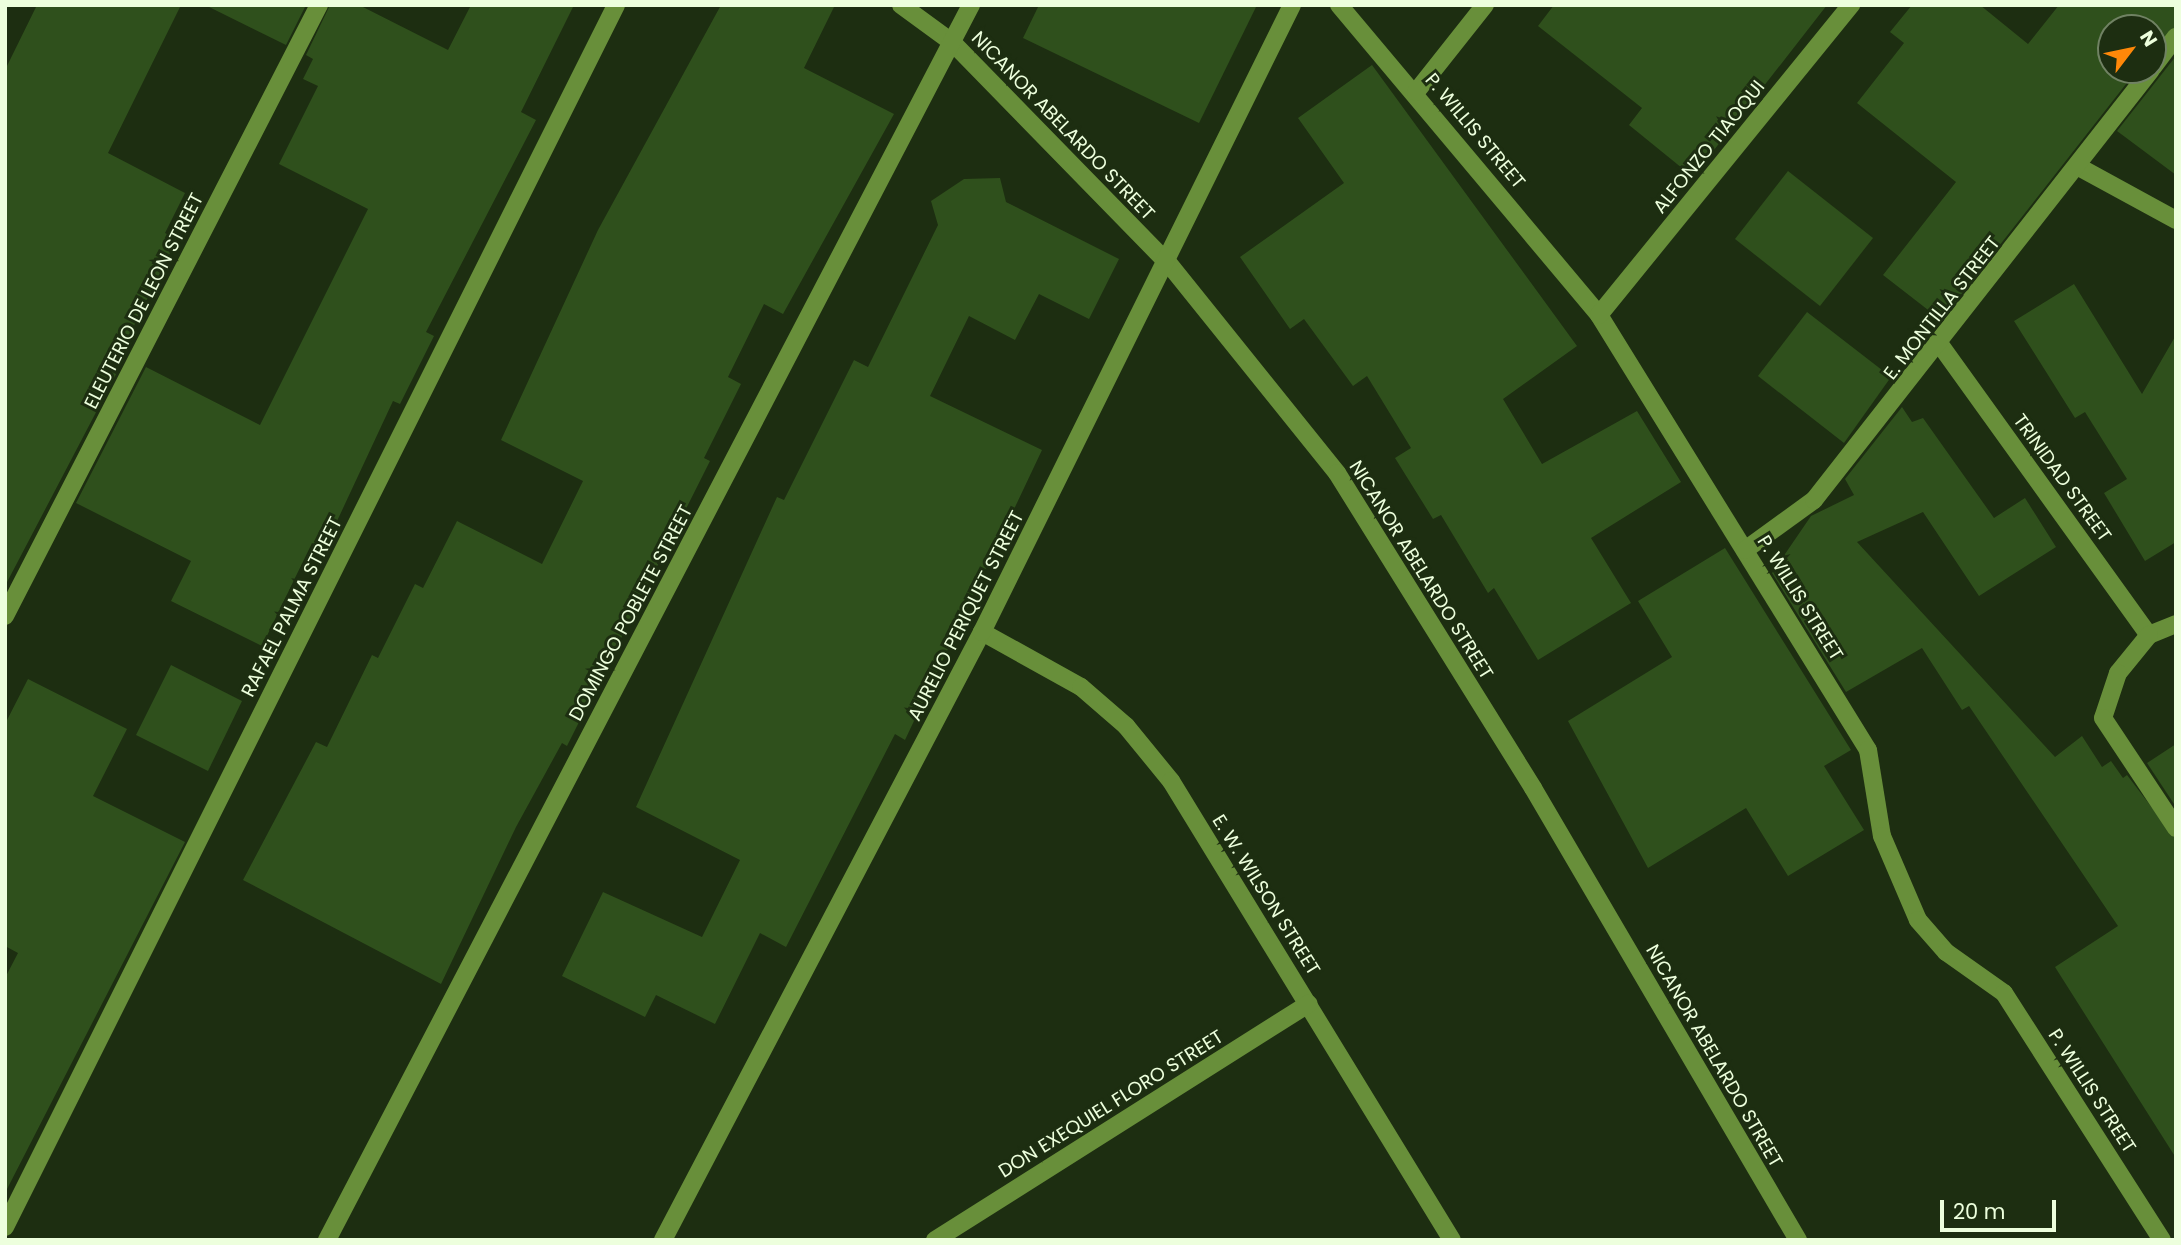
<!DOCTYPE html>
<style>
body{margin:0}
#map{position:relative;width:2181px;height:1245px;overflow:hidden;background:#1d2e11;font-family:Poppins,sans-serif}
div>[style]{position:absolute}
.building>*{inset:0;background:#2f501c}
.minor>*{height:18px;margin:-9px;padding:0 9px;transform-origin:9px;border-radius:9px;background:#688f3a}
span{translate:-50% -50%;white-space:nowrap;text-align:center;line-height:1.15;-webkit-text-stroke:6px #1d2e11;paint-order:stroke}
.street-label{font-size:19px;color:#edffdd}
.frame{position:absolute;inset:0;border:7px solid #edffdd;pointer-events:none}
.north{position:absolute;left:2097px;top:14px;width:70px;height:70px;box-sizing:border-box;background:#1d2e11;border:2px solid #708263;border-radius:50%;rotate:58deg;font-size:19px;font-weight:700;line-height:28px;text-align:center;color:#edffdd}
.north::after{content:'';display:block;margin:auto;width:24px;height:32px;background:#ff8809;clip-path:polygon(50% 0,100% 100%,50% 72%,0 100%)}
.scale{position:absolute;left:1940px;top:1200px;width:116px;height:32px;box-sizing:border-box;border:4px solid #edffdd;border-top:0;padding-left:9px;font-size:21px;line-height:24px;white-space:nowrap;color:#edffdd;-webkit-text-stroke:5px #1d2e11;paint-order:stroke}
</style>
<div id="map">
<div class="building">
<i style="clip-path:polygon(37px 5px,181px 5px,108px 153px,185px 193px,165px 233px,177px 239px,125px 344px,125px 357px,5px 586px,5px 70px)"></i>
<i style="clip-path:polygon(205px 5px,306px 5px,286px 45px)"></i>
<i style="clip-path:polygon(330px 5px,359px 5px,448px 50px,471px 5px,574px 5px,521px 112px,536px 120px,426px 332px,434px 336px,400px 404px,393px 401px,324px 549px,312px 543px,262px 646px,171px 601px,191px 561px,76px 503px,146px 367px,260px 425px,368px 209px,279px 164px,318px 86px,303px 79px,313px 59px,306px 55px)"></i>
<i style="clip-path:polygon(721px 5px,835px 5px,804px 68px,894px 114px,783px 314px,764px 304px,728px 377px,741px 384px,704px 458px,710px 461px,567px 746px,562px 743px,516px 827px,441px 984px,243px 880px,316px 742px,327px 747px,372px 655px,378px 658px,415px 584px,423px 588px,457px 521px,542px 564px,583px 481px,501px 440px,598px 230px)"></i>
<i style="clip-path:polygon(1039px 5px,1257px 5px,1199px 123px,1023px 38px)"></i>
<i style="clip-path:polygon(1554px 5px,1827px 5px,1693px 177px,1629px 125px,1642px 108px,1538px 26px)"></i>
<i style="clip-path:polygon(1912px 5px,1980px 5px,2028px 44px,2059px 5px,2176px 5px,2176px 26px,2153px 48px,2153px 28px,2111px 28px,2111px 70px,2137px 70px,1941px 320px,1883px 275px,1956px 182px,1857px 103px,1904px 43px,1890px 32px)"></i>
<i style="clip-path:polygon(2176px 56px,2176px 175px,2117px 131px)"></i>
<i style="clip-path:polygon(1372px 65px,1577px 346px,1503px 399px,1542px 464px,1637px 411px,1681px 482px,1591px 538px,1631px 603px,1538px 660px,1494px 588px,1488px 593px,1441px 515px,1433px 519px,1395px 458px,1411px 448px,1367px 376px,1353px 386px,1304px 319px,1290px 329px,1240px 257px,1344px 183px,1298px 118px)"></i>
<i style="clip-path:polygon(1788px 171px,1873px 238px,1820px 306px,1735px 239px)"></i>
<i style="clip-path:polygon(1000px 178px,1006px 202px,1119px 259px,1089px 319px,1039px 294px,1015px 340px,969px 316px,930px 396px,1042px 450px,905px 740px,895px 734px,786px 947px,760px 933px,715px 1024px,656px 995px,645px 1017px,562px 976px,603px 892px,702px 937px,740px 860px,636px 807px,777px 497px,784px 500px,854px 360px,868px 367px,938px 225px,931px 201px,964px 179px)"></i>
<i style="clip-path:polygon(2074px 284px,2142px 394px,2176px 335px,2176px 542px,2145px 561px,2104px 493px,2127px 479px,2085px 412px,2075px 418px,2014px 321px)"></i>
<i style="clip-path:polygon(1807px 312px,1891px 377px,1844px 443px,1758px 376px)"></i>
<i style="clip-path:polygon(1902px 407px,1912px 422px,1923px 418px,1994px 518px,2025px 498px,2056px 547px,1979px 596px,1923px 512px,1857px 542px,2055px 757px,2082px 736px,2102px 767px,2111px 761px,2123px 778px,2127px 775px,2176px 839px,2176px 1158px,2055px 967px,2118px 926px,1969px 706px,1962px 710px,1922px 648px,1846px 692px,1772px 573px,1811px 516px,1854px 495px,1845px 479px)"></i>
<i style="clip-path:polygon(1725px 548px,1851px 750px,1824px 766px,1864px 830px,1788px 876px,1746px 808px,1648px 868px,1568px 721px,1672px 657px,1638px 601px)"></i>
<i style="clip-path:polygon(171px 665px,242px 701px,208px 771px,136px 735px)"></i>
<i style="clip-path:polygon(28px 679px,127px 729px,93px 796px,185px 842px,5px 1193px,5px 978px,18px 953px,5px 946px,5px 724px)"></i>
<i style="clip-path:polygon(2176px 744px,2176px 807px,2147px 763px)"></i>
</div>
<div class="minor">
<i style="left:901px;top:5px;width:64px;rotate:36.2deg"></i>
<i style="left:953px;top:43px;width:309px;rotate:45.7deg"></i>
<i style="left:1169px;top:264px;width:268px;rotate:51.2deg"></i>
<i style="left:1337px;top:473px;width:371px;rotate:58.1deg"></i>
<i style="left:1533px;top:788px;width:524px;rotate:59.62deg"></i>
<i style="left:1339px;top:5px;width:405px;rotate:50deg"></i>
<i style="left:1599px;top:315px;width:511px;rotate:58.27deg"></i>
<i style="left:1868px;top:750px;width:87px;rotate:80.8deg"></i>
<i style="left:1882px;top:836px;width:91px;rotate:66.8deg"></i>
<i style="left:1918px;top:920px;width:43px;rotate:48.8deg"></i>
<i style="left:1946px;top:952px;width:71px;rotate:35.3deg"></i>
<i style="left:2004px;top:993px;width:293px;rotate:57.4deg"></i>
<i style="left:2153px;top:67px;width:38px;rotate:-53deg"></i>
<i style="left:1416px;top:92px;width:111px;rotate:-51.6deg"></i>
<i style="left:2077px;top:166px;width:113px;rotate:28.6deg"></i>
<i style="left:1599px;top:315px;width:400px;rotate:-50.9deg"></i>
<i style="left:1941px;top:346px;width:356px;rotate:54.3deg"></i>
<i style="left:1745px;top:550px;width:85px;rotate:-35.9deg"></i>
<i style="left:1814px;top:500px;width:546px;rotate:-51.91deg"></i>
<i style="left:5px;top:616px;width:687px;rotate:-62.8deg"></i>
<i style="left:2176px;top:624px;width:29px;rotate:158deg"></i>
<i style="left:2149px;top:635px;width:49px;rotate:129.2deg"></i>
<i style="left:2118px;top:673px;width:47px;rotate:108.4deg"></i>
<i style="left:2103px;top:718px;width:132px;rotate:56.4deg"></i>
<i style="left:982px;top:632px;width:113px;rotate:29.1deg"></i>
<i style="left:1081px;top:687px;width:60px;rotate:40.9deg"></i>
<i style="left:1126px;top:726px;width:71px;rotate:50.7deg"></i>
<i style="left:1171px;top:781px;width:538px;rotate:58.53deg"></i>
<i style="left:5px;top:1227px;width:1366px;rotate:-63.43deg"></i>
<i style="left:327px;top:1240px;width:1393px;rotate:-62.46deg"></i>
<i style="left:663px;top:1240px;width:687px;rotate:-62.32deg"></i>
<i style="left:982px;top:632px;width:699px;rotate:-63.69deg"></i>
<i style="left:935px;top:1240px;width:442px;rotate:-32.3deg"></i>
</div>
<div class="street-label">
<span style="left:1063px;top:126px;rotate:46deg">NICANOR ABELARDO STREET</span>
<span style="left:1475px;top:131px;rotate:50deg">P. WILLIS STREET</span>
<span style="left:1709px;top:147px;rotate:-51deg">ALFONZO TIAOQUI</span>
<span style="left:144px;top:301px;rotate:-63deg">ELEUTERIO DE LEON STREET</span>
<span style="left:1942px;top:308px;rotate:-52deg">E. MONTILLA STREET</span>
<span style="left:2062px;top:478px;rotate:54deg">TRINIDAD STREET</span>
<span style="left:1421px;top:570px;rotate:58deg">NICANOR ABELARDO STREET</span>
<span style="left:1800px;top:598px;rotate:58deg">P. WILLIS STREET</span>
<span style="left:292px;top:607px;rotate:-63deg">RAFAEL PALMA STREET</span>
<span style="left:631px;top:613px;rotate:-62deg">DOMINGO POBLETE STREET</span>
<span style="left:966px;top:616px;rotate:-63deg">AURELIO PERIQUET STREET</span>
<span style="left:1266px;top:895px;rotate:58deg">E. W. WILSON STREET</span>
<span style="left:1714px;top:1056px;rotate:60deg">NICANOR ABELARDO STREET</span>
<span style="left:2092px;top:1091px;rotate:57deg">P. WILLIS STREET</span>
<span style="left:1111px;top:1104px;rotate:-32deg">DON EXEQUIEL FLORO STREET</span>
</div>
<div class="frame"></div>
<div class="north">N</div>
<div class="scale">20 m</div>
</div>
